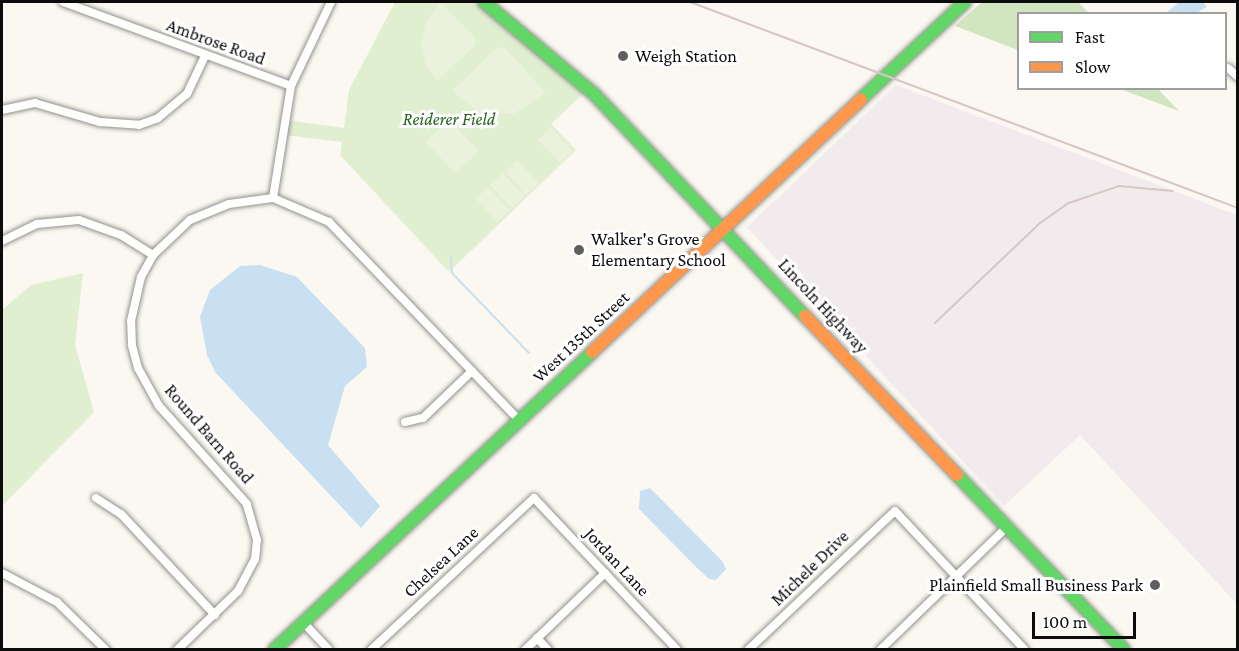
<!DOCTYPE html>
<style>
body{margin:0}
#map{position:relative;width:1239px;height:651px;overflow:hidden;background:#faf8f0;font-family:"Crimson Pro",serif}
div>[style]{position:absolute}
.industrial>*{inset:0;background:#f2ebed}
.green>*{inset:0;background:#e1efd1}
.forest>*{inset:0;background:#d1e6c0}
.pitch>*{inset:0;background:#ebf2db}
.water>*{inset:0;background:#c8e0f2}
.stream>*{height:2px;margin:-1px;padding:0 1px;transform-origin:1px;border-radius:1px;background:#c8e0f2}
.roads{filter:drop-shadow(0 0 2px #93928f) drop-shadow(0 0 2px #93928f)}
.street>*{height:8px;margin:-4px;padding:0 4px;transform-origin:4px;border-radius:4px;background:#fefefd}
.fast>*{height:12px;margin:-6px;padding:0 6px;transform-origin:6px;border-radius:6px;background:#63d668}
.slow>*{height:12px;margin:-6px;padding:0 6px;transform-origin:6px;border-radius:6px;background:#ff974d}
.rail>*{height:2px;margin:-1px;padding:0 1px;transform-origin:1px;border-radius:1px;background:#d6c6c4}
.dots>*{width:16px;height:16px;translate:-50% -50%;box-sizing:border-box;border:3px solid #fff;border-radius:50%}
span{translate:-50% -50%;white-space:nowrap;text-align:center;line-height:1.15;-webkit-text-stroke:6px #fff;paint-order:stroke}
.street-label{font-size:18px;color:#0c0c0c}
.poi-label{font-size:18px;color:#0c0c0c}
.left{translate:0 -50%;text-align:left}
.right{translate:-100% -50%;text-align:right}
.park-label{font-size:18px;color:#286120;font-style:italic}
.frame{position:absolute;inset:0;border:3px solid #0c0c0c;pointer-events:none}
.legend{position:absolute;left:1017px;top:12px;width:210px;height:78px;box-sizing:border-box;background:#fff;border:2px solid #9e9e9e;margin:0;padding:8px 10px;list-style:none;font-size:18px;color:#0c0c0c}
.legend li{display:flex;align-items:center;gap:12px;height:30px}
.legend b{width:30px;border:2px solid #9e9e9e}
.scale{position:absolute;left:1032px;top:612px;width:104px;height:27px;box-sizing:border-box;border:3px solid #0c0c0c;border-top:0;padding-left:8px;font-size:18px;line-height:21px;white-space:nowrap;color:#0c0c0c;-webkit-text-stroke:4px #fff;paint-order:stroke}
</style>
<div id="map">
<div class="industrial">
<i style="clip-path:polygon(896px 85px,1237px 215px,1237px 604px,1080px 435px,1004px 506px,747px 227px)"></i>
</div>
<div class="green">
<i style="clip-path:polygon(395px 2px,474px 2px,555px 63px,583px 94px,551px 124px,576px 150px,449px 272px,340px 155px,342px 142px,284px 135px,286px 120px,344px 128px,349px 90px)"></i>
<i style="clip-path:polygon(83px 273px,75px 345px,94px 412px,2px 506px,2px 310px,31px 285px)"></i>
</div>
<div class="forest">
<i style="clip-path:polygon(982px 2px,1078px 2px,1089px 13px,1018px 14px,1018px 50px,955px 26px)"></i>
<i style="clip-path:polygon(1120px 89px,1158px 89px,1179px 111px)"></i>
</div>
<div class="pitch">
<i style="clip-path:polygon(440px 2px,474px 37px,476px 44px,437px 81px,426px 65px,421px 43px,426px 22px)"></i>
<i style="clip-path:polygon(498px 47px,505px 48px,546px 93px,513px 114px,480px 113px,452px 91px)"></i>
<i style="clip-path:polygon(449px 120px,479px 151px,455px 173px,426px 142px)"></i>
<i style="clip-path:polygon(551px 128px,573px 151px,560px 163px,538px 140px)"></i>
<i style="clip-path:polygon(517px 160px,539px 183px,526px 195px,505px 172px)"></i>
<i style="clip-path:polygon(503px 173px,525px 196px,512px 208px,490px 185px)"></i>
<i style="clip-path:polygon(488px 187px,510px 210px,498px 222px,476px 199px)"></i>
</div>
<div class="water">
<i style="clip-path:polygon(1179px 2px,1203px 2px,1207px 7px,1196px 13px,1166px 13px)"></i>
<i style="clip-path:polygon(260px 265px,297px 277px,365px 348px,367px 367px,345px 386px,328px 445px,380px 506px,361px 528px,215px 372px,207px 355px,200px 317px,210px 290px,240px 266px)"></i>
<i style="clip-path:polygon(650px 488px,722px 561px,726px 569px,716px 580px,709px 579px,696px 567px,639px 509px,640px 491px)"></i>
</div>
<div class="stream">
<i style="left:451px;top:256px;width:17px;rotate:87deg"></i>
<i style="left:452px;top:273px;width:111px;rotate:46.1deg"></i>
</div>
<div class="roads">
<div class="street">
<i style="left:63px;top:2px;width:243px;rotate:20.2deg"></i>
<i style="left:1228px;top:68px;width:13px;rotate:42deg"></i>
<i style="left:2px;top:110px;width:34px;rotate:-12deg"></i>
<i style="left:35px;top:103px;width:68px;rotate:16.3deg"></i>
<i style="left:100px;top:122px;width:39px;rotate:4deg"></i>
<i style="left:139px;top:125px;width:20px;rotate:-20deg"></i>
<i style="left:158px;top:118px;width:38px;rotate:-40deg"></i>
<i style="left:187px;top:94px;width:42px;rotate:-64.7deg"></i>
<i style="left:273px;top:198px;width:113px;rotate:-80.9deg"></i>
<i style="left:291px;top:86px;width:93px;rotate:-64.5deg"></i>
<i style="left:2px;top:241px;width:39px;rotate:-26deg"></i>
<i style="left:37px;top:224px;width:42px;rotate:-5.4deg"></i>
<i style="left:79px;top:220px;width:45px;rotate:19.7deg"></i>
<i style="left:121px;top:235px;width:38px;rotate:32deg"></i>
<i style="left:405px;top:422px;width:18px;rotate:-13deg"></i>
<i style="left:423px;top:418px;width:68px;rotate:-43.8deg"></i>
<i style="left:96px;top:498px;width:30px;rotate:33deg"></i>
<i style="left:121px;top:514px;width:138px;rotate:47.1deg"></i>
<i style="left:2px;top:573px;width:62px;rotate:27.8deg"></i>
<i style="left:57px;top:602px;width:69px;rotate:44.4deg"></i>
<i style="left:303px;top:622px;width:38px;rotate:47deg"></i>
<i style="left:537px;top:638px;width:16px;rotate:47deg"></i>
<i style="left:177px;top:650px;width:85px;rotate:-44deg"></i>
<i style="left:238px;top:591px;width:36px;rotate:-62deg"></i>
<i style="left:255px;top:559px;width:19px;rotate:-84deg"></i>
<i style="left:257px;top:540px;width:37px;rotate:-106deg"></i>
<i style="left:247px;top:504px;width:132px;rotate:-131.9deg"></i>
<i style="left:159px;top:406px;width:43px;rotate:-118.9deg"></i>
<i style="left:138px;top:368px;width:24px;rotate:-105deg"></i>
<i style="left:132px;top:345px;width:24px;rotate:-92deg"></i>
<i style="left:131px;top:321px;width:45px;rotate:-77.2deg"></i>
<i style="left:141px;top:277px;width:25px;rotate:-61deg"></i>
<i style="left:153px;top:255px;width:51px;rotate:-43.4deg"></i>
<i style="left:190px;top:220px;width:42px;rotate:-22.3deg"></i>
<i style="left:229px;top:204px;width:44px;rotate:-7.8deg"></i>
<i style="left:273px;top:198px;width:61px;rotate:23.2deg"></i>
<i style="left:329px;top:222px;width:274px;rotate:46.2deg"></i>
<i style="left:371px;top:650px;width:223px;rotate:-43deg"></i>
<i style="left:534px;top:498px;width:209px;rotate:46.7deg"></i>
<i style="left:525px;top:650px;width:111px;rotate:-43.9deg"></i>
<i style="left:748px;top:650px;width:202px;rotate:-43.4deg"></i>
<i style="left:895px;top:511px;width:190px;rotate:46.9deg"></i>
<i style="left:880px;top:650px;width:177px;rotate:-44.1deg"></i>
</div>
<div class="fast">
<i style="left:484px;top:2px;width:143px;rotate:39.9deg"></i>
<i style="left:594px;top:94px;width:306px;rotate:46.5deg"></i>
<i style="left:861px;top:99px;width:142px;rotate:-43deg"></i>
<i style="left:957px;top:475px;width:242px;rotate:46.3deg"></i>
<i style="left:274px;top:650px;width:436px;rotate:-43.1deg"></i>
</div>
<div class="slow">
<i style="left:805px;top:316px;width:220px;rotate:46.3deg"></i>
<i style="left:592px;top:352px;width:369px;rotate:-43.2deg"></i>
</div>
</div>
<div class="rail">
<i style="left:690px;top:2px;width:585px;rotate:20.6deg"></i>
<i style="left:935px;top:323px;width:145px;rotate:-43.6deg"></i>
<i style="left:1040px;top:223px;width:35px;rotate:-35deg"></i>
<i style="left:1069px;top:203px;width:53px;rotate:-18.8deg"></i>
<i style="left:1119px;top:186px;width:54px;rotate:5.3deg"></i>
</div>
<div class="dots">
<i style="left:623px;top:56px;background:#5f5f5c"></i>
<i style="left:579px;top:250px;background:#5f5f5c"></i>
<i style="left:1155px;top:585px;background:#5f5f5c"></i>
</div>
<div class="street-label">
<span style="left:216px;top:42px;rotate:20deg">Ambrose Road</span>
<span style="left:823px;top:306px;rotate:47deg">Lincoln Highway</span>
<span style="left:581px;top:337px;rotate:-43deg">West 135th Street</span>
<span style="left:209px;top:434px;rotate:49deg">Round Barn Road</span>
<span style="left:441px;top:562px;rotate:-43deg">Chelsea Lane</span>
<span style="left:617px;top:562px;rotate:47deg">Jordan Lane</span>
<span style="left:810px;top:568px;rotate:-44deg">Michele Drive</span>
</div>
<div class="poi-label">
<span class="left" style="left:635px;top:56px">Weigh Station</span>
<span class="left" style="left:591px;top:250px">Walker's Grove<br>Elementary School</span>
<span class="right" style="left:1143px;top:585px">Plainfield Small Business Park</span>
</div>
<div class="park-label">
<span style="left:449px;top:119px">Reiderer Field</span>
</div>
<div class="frame"></div>
<ul class="legend">
<li><b style="height:8px;background:#63d668"></b>Fast</li>
<li><b style="height:8px;background:#ff974d"></b>Slow</li>
</ul>
<div class="scale">100 m</div>
</div>
